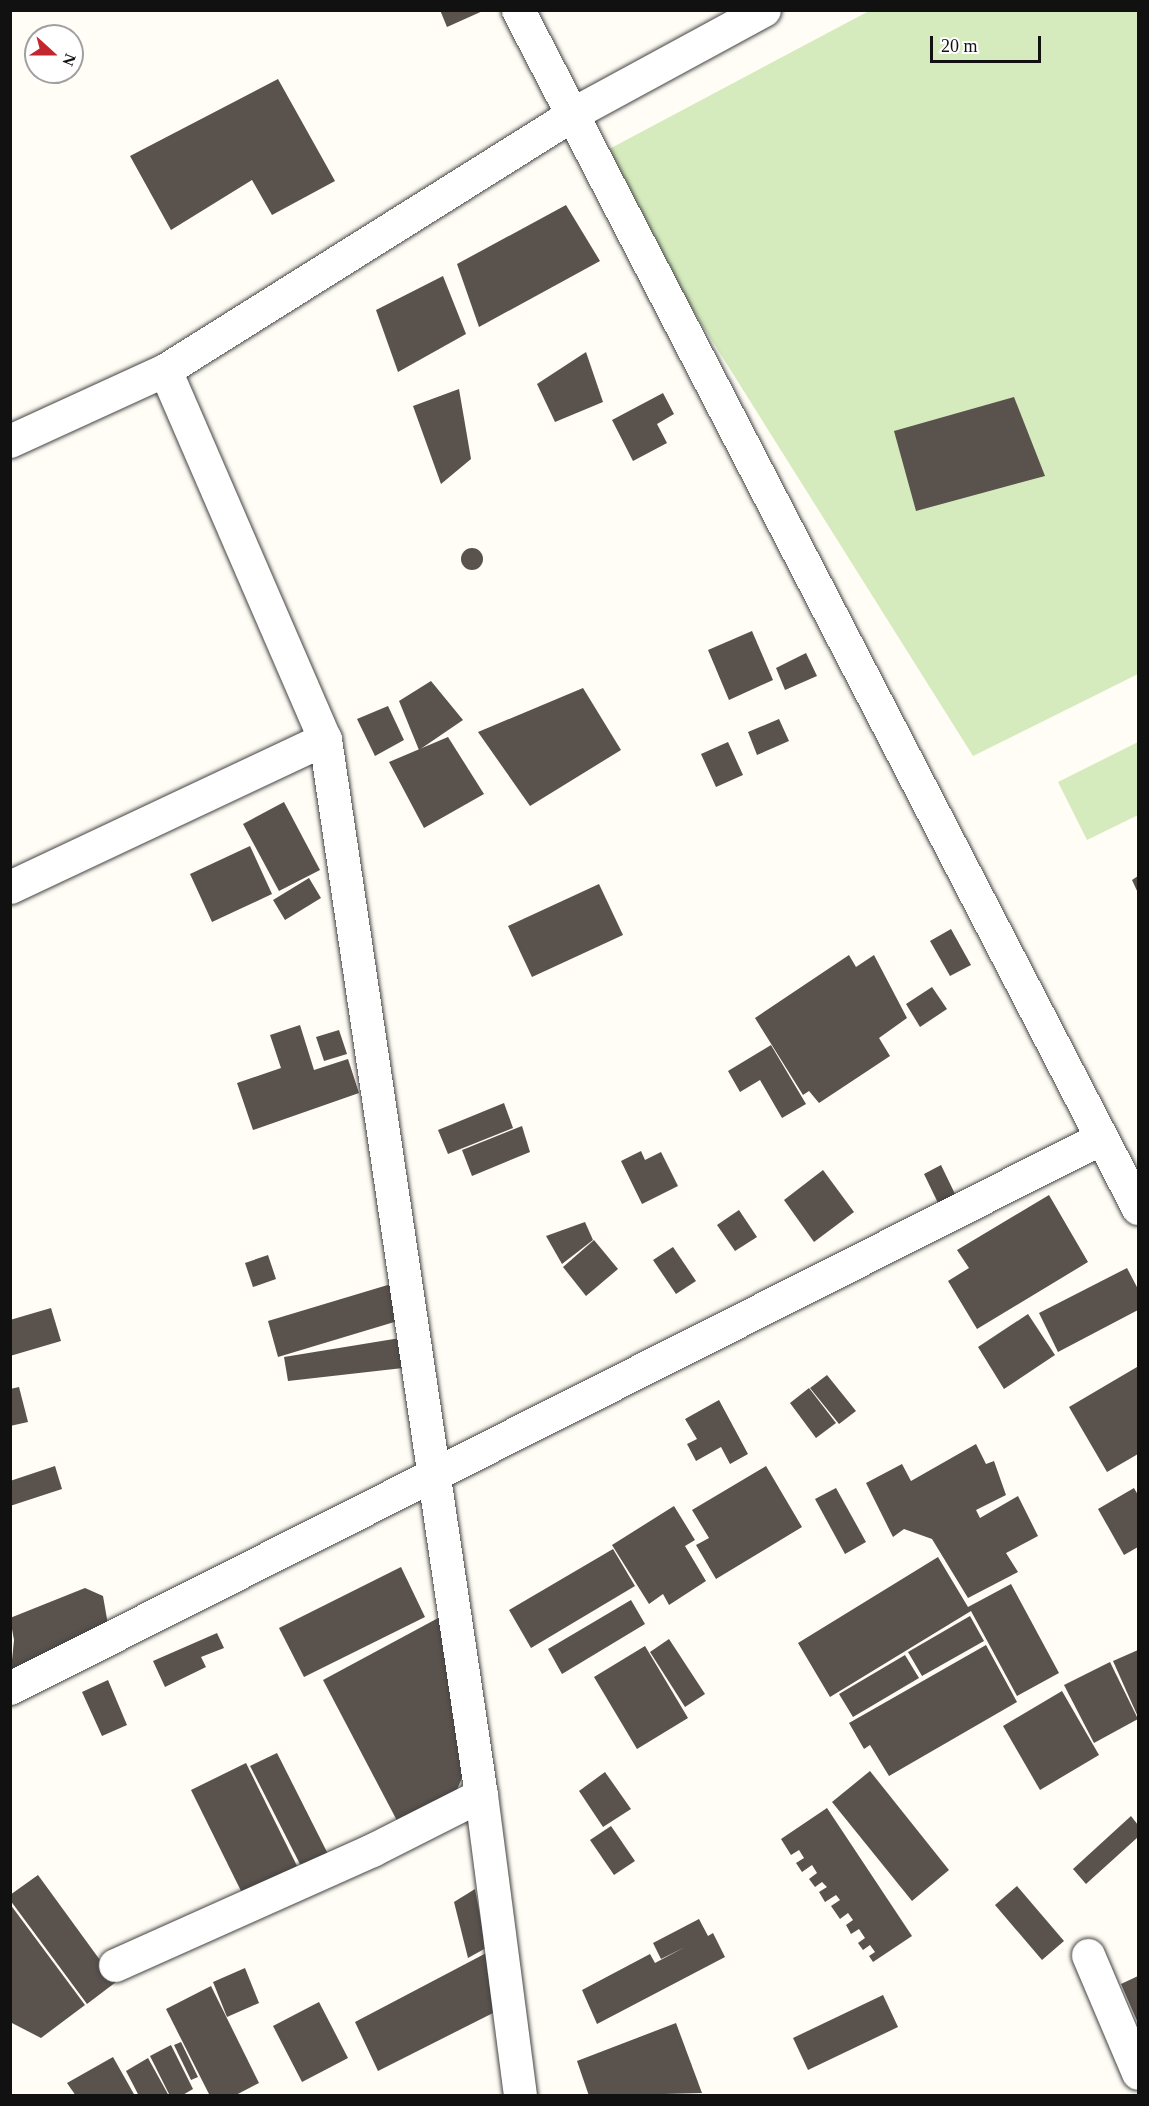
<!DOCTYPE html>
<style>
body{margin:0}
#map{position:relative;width:1149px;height:2106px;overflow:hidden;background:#fffdf5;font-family:Georgia,serif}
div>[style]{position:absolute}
.green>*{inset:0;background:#d5ebbd}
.building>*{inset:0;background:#5a524d}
.round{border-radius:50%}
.roads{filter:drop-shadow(0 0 2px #444) drop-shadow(0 0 2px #444)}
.minor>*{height:33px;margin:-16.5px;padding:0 16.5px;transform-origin:16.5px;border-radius:16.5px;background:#fff}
span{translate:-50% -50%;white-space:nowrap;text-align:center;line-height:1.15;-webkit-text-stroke:6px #fff;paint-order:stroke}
.frame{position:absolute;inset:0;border:12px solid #111;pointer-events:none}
.north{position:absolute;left:24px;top:24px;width:60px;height:60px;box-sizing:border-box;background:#fff;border:2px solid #a0a0a0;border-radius:50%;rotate:111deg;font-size:16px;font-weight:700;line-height:24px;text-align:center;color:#111}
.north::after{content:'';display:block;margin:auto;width:21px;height:27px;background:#c4262e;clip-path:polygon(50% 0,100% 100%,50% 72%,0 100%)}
.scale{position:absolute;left:930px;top:36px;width:111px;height:27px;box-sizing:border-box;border:3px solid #111;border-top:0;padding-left:8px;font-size:18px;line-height:21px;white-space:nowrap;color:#111;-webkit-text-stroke:4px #fff;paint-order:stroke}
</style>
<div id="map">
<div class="green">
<i style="clip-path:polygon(869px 11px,1138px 11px,1138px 674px,973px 756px,596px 156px)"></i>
<i style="clip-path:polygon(1138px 742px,1138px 815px,1087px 840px,1058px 782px)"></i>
</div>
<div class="building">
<i style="clip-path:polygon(440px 10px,485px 10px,447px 27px)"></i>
<i style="clip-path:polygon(278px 79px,335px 181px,272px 215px,252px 180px,171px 230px,130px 156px)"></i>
<i style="clip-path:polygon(566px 205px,600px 261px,479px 327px,457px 264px)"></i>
<i style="clip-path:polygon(443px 276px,466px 334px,398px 372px,376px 310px)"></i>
<i style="clip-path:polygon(586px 352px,603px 402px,555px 422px,537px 384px)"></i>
<i style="clip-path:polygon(459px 389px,471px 459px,441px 484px,413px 406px)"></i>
<i style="clip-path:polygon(663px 393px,674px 414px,657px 424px,667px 443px,633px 461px,612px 420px)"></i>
<i style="clip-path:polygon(1014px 397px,1045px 476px,916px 511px,894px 431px)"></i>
<i class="round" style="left:461px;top:548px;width:22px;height:22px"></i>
<i style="clip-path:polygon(752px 631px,773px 680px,729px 700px,708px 650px)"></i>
<i style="clip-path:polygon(806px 653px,817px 676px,785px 690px,776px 668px)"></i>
<i style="clip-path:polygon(431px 681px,463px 720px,419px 750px,399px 701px)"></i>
<i style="clip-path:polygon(583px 688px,621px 750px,530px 806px,478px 732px)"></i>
<i style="clip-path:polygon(388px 706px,404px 740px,375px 756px,357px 719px)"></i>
<i style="clip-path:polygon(779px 719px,789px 741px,757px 755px,748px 732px)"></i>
<i style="clip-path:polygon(448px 737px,484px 794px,424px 828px,389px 762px)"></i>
<i style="clip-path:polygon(728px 742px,743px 775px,716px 787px,701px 754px)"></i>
<i style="clip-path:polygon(284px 802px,320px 870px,279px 891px,243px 824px)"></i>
<i style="clip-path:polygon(250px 846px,272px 894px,212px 922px,190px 874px)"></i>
<i style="clip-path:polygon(1138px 876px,1138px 893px,1132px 880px)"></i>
<i style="clip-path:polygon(309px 878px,321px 898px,285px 920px,273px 900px)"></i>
<i style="clip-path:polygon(599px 884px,623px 935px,532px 977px,508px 926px)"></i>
<i style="clip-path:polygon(951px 929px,971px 965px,950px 976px,930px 941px)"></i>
<i style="clip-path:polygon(849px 955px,856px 967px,874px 955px,907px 1018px,879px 1038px,890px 1056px,819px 1103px,809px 1091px,803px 1095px,755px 1018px)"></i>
<i style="clip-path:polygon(932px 987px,947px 1009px,920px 1027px,906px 1004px)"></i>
<i style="clip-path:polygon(300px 1025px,314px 1070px,348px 1059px,359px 1093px,253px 1130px,237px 1083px,281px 1068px,270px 1035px)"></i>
<i style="clip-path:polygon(339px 1030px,347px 1054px,324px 1061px,316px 1037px)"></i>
<i style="clip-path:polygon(771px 1045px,806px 1104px,782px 1118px,760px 1080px,740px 1092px,728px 1071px)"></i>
<i style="clip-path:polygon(504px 1103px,513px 1128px,448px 1154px,438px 1130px)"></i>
<i style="clip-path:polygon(522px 1126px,530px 1152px,472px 1176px,462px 1150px)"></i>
<i style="clip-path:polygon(641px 1151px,645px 1160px,661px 1152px,678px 1186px,642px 1204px,621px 1161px)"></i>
<i style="clip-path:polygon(941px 1165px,956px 1196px,939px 1205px,924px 1174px)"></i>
<i style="clip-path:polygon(823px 1170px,854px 1212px,814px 1242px,784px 1200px)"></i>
<i style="clip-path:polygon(1049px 1195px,1088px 1262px,977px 1329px,948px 1281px,969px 1268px,957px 1250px)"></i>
<i style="clip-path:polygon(739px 1210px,757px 1237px,735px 1251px,717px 1225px)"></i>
<i style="clip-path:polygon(585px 1222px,593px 1240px,562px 1264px,546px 1236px)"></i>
<i style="clip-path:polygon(594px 1240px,618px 1269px,586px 1296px,563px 1267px)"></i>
<i style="clip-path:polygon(673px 1247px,696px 1281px,676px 1294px,653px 1260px)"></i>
<i style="clip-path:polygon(268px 1255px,276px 1279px,253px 1287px,245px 1263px)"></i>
<i style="clip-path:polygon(1127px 1268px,1138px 1289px,1138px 1310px,1058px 1352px,1039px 1313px)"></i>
<i style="clip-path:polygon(391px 1284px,401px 1320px,278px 1357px,268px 1321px)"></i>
<i style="clip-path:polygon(51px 1308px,61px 1341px,10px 1356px,10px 1320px)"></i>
<i style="clip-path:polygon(1028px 1314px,1055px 1355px,1004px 1389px,978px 1347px)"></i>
<i style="clip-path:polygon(400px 1338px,403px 1368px,288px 1381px,284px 1357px)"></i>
<i style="clip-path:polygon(1137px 1367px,1138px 1454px,1107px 1472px,1069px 1407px)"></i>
<i style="clip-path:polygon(827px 1375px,856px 1411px,839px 1424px,810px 1388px)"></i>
<i style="clip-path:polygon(19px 1387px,28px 1422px,10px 1426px,10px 1389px)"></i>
<i style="clip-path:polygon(809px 1388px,836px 1423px,816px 1438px,790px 1403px)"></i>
<i style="clip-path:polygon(719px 1400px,748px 1454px,730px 1464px,721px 1447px,696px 1461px,687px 1444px,697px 1439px,685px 1419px)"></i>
<i style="clip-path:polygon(976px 1444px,986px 1464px,994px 1461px,1006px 1495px,976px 1510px,980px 1518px,1018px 1496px,1038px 1536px,1006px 1553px,1018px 1572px,968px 1598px,932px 1539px,904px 1529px,893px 1537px,866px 1483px,902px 1464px,911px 1481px)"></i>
<i style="clip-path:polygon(55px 1466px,62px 1489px,10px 1506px,10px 1481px)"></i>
<i style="clip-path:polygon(766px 1466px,802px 1527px,716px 1579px,696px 1545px,709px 1538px,692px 1510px)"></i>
<i style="clip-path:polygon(836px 1488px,866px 1542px,845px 1554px,815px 1499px)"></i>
<i style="clip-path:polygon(1134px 1488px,1138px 1495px,1138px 1547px,1124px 1555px,1098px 1509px)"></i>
<i style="clip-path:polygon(674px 1506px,695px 1540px,685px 1546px,706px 1581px,669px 1605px,663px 1594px,649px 1604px,612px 1545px)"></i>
<i style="clip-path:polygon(613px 1549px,635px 1586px,531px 1648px,509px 1610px)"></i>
<i style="clip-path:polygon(938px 1557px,968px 1607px,1011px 1584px,1059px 1673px,1017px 1696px,971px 1611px,830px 1697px,798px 1643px)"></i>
<i style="clip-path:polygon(401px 1567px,425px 1617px,304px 1677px,279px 1628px)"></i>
<i style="clip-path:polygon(85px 1588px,103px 1596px,110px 1636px,10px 1680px,14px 1640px,10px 1618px)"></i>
<i style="clip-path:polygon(631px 1600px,645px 1624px,562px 1674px,548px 1649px)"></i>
<i style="clip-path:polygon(970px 1616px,984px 1641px,922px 1676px,908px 1652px)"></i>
<i style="clip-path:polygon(440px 1617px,464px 1773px,451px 1804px,403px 1832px,323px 1680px)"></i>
<i style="clip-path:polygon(217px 1633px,224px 1648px,201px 1657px,206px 1667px,165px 1687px,153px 1661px)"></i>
<i style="clip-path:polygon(669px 1639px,705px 1694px,685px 1707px,650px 1652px)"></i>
<i style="clip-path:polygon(986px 1645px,1017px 1702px,889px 1776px,870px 1745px,864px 1749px,849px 1723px)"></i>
<i style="clip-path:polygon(645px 1646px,688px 1718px,637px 1749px,594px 1677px)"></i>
<i style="clip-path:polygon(1138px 1650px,1138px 1717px,1113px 1661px)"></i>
<i style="clip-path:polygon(905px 1655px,919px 1678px,853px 1717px,839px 1694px)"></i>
<i style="clip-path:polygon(1110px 1662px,1138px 1719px,1094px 1743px,1064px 1685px)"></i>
<i style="clip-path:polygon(108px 1680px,127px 1725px,102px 1736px,82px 1692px)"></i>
<i style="clip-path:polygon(1062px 1691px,1099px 1755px,1040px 1790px,1003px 1726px)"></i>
<i style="clip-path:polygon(277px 1753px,328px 1854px,302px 1868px,250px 1766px)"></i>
<i style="clip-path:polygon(246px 1763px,299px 1870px,244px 1897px,191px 1790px)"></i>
<i style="clip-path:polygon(870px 1771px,949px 1870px,912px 1901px,832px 1802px)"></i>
<i style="clip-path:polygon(605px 1772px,631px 1809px,603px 1827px,579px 1791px)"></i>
<i style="clip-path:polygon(827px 1808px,912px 1936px,873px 1962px,869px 1956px,875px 1952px,870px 1945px,863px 1950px,858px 1943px,865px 1938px,859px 1929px,851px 1934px,846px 1925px,853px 1920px,848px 1913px,840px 1919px,831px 1906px,840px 1900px,836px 1895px,825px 1902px,819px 1892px,827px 1887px,822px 1882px,815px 1887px,809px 1879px,817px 1873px,812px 1865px,802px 1872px,796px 1863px,804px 1858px,799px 1850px,791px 1855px,781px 1839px)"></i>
<i style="clip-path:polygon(1131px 1816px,1138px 1825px,1138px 1837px,1086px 1884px,1073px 1869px)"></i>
<i style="clip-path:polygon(611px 1826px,635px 1861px,614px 1875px,590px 1840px)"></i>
<i style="clip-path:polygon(38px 1875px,116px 1982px,87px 2004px,10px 1900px,10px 1895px)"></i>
<i style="clip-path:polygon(1017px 1886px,1064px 1941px,1042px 1960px,995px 1905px)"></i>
<i style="clip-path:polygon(475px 1889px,486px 1948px,468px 1958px,454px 1902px)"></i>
<i style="clip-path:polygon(10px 1904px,85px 2005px,41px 2038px,10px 2022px)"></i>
<i style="clip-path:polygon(699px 1919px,708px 1936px,713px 1933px,725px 1957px,597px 2024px,582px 1990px,650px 1954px,655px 1963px,685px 1947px,661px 1959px,653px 1943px)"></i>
<i style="clip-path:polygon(492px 1950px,495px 2012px,378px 2071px,355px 2022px)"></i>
<i style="clip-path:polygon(245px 1968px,259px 2003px,227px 2017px,213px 1982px)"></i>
<i style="clip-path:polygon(1138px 1976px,1138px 2023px,1121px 1984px)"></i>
<i style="clip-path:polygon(211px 1986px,259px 2083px,234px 2096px,210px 2096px,166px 2009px)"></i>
<i style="clip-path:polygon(883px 1995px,898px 2027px,808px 2070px,793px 2038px)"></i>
<i style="clip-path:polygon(319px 2002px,348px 2058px,302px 2082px,273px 2026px)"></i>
<i style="clip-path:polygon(676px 2023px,702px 2093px,589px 2096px,577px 2061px)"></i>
<i style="clip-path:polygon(181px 2042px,198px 2077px,191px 2080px,174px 2045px)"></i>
<i style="clip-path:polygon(171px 2045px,193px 2089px,181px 2096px,170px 2096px,150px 2056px)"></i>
<i style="clip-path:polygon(113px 2057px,135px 2096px,76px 2096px,67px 2083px)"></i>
<i style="clip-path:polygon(148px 2058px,169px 2096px,139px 2096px,126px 2071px)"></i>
</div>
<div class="roads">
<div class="minor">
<i style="left:518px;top:10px;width:1349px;rotate:62.64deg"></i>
<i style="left:165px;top:370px;width:402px;rotate:66.6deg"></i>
<i style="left:325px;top:739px;width:1067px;rotate:81.6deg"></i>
<i style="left:481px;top:1795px;width:304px;rotate:82.6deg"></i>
<i style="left:10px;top:441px;width:170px;rotate:-24.6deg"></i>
<i style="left:165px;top:370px;width:483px;rotate:-32.1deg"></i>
<i style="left:574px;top:113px;width:216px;rotate:-28.5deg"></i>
<i style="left:10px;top:887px;width:348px;rotate:-25.2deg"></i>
<i style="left:10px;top:1688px;width:1222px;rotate:-26.75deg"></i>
<i style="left:1088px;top:1955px;width:128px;rotate:67deg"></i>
<i style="left:115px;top:1965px;width:282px;rotate:-24.1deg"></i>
<i style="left:372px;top:1850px;width:122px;rotate:-26.8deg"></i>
</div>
</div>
<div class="frame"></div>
<div class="north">N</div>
<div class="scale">20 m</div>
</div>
